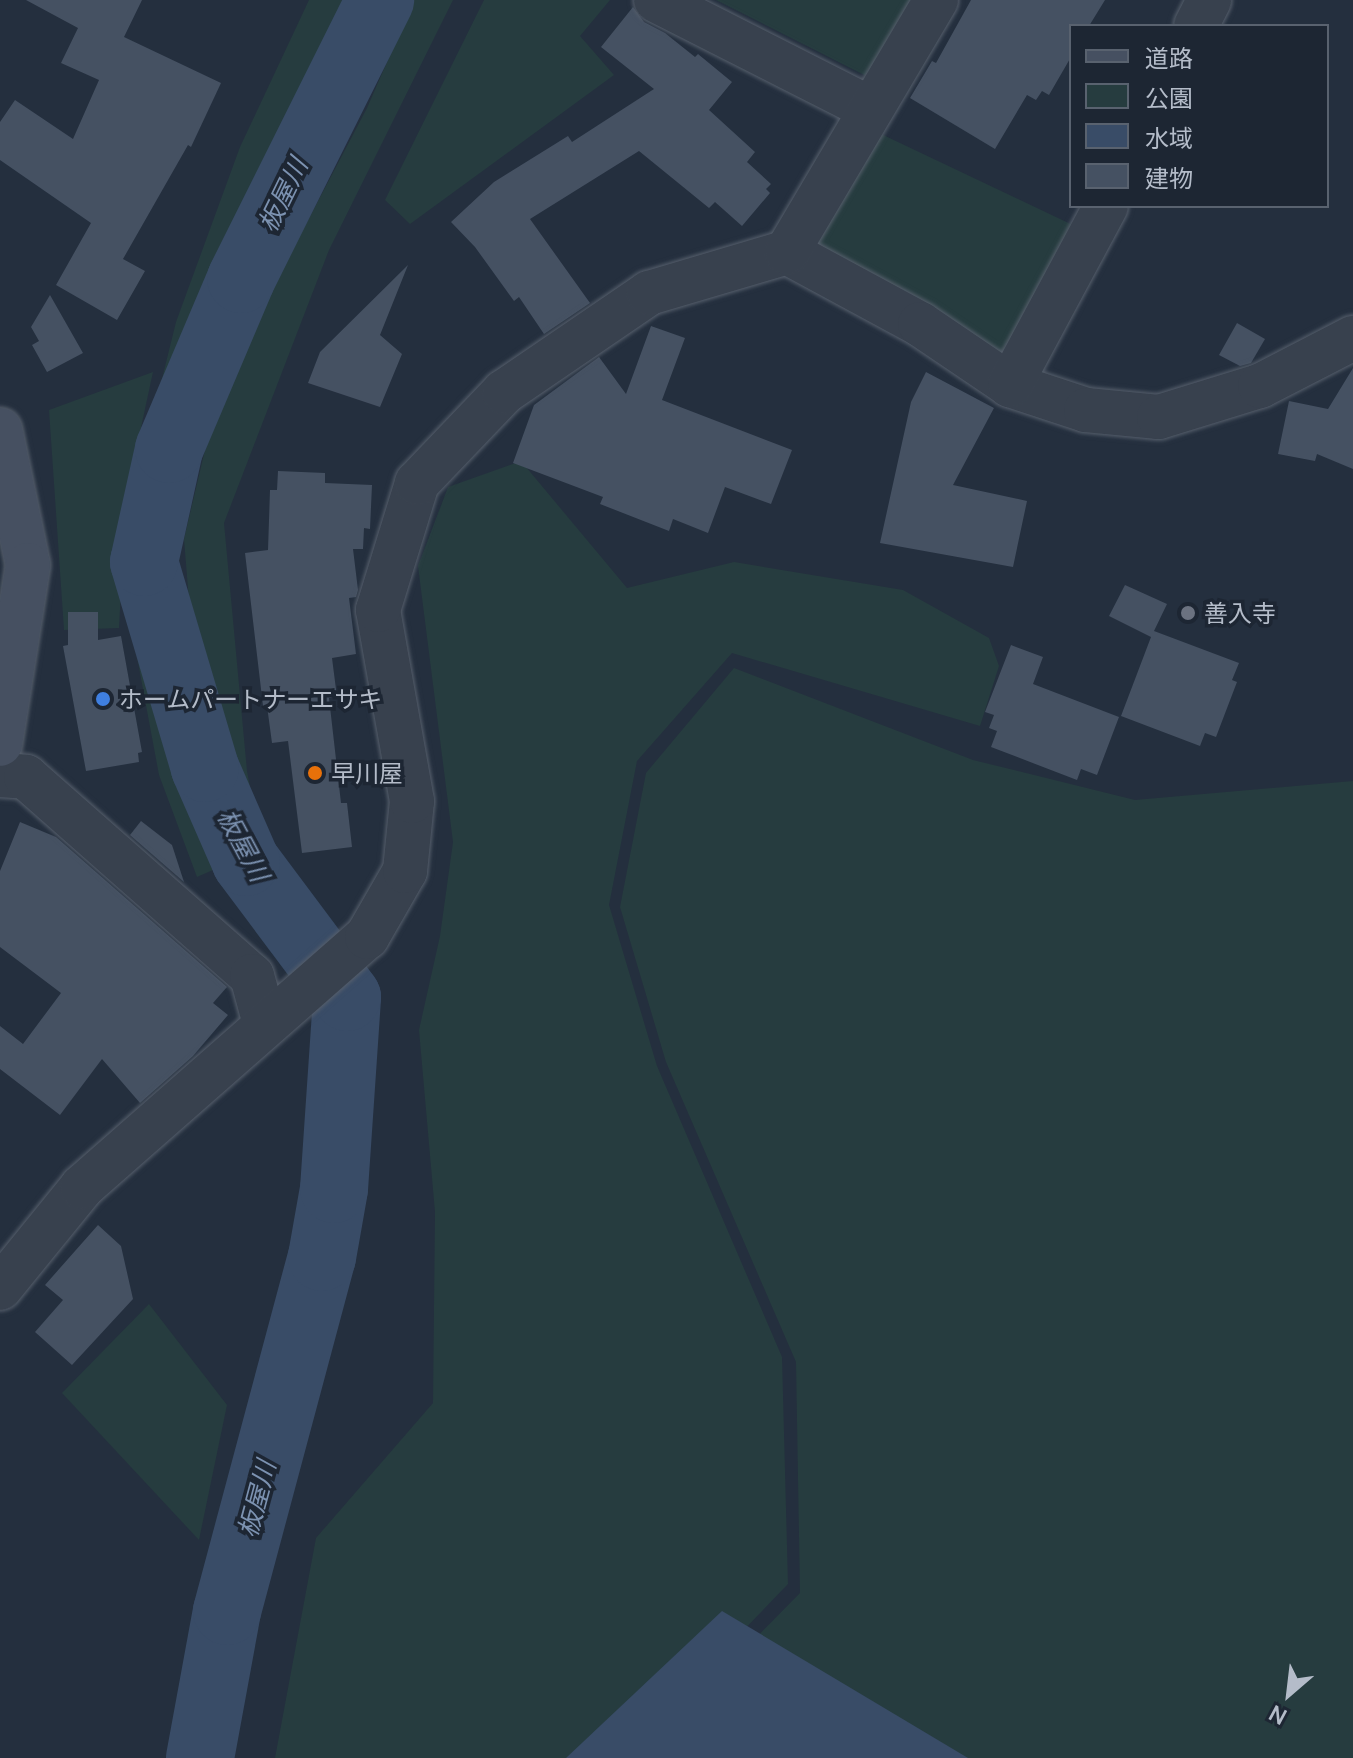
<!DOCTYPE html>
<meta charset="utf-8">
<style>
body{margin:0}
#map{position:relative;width:1353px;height:1758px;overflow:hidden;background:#242f3e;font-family:Manrope,"Noto Sans JP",sans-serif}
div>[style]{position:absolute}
.green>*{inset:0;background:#263c3f}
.water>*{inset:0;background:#394c67}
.river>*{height:68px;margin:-34px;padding:0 34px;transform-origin:34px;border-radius:34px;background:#394c67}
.building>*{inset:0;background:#455162}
.roads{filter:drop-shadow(0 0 2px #565f6c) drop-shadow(0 0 2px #565f6c)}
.street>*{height:44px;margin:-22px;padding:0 22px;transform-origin:22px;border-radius:22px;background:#38414e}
.secondary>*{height:44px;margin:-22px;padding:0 22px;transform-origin:22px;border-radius:22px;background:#465061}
.dots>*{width:22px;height:22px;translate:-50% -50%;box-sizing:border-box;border:4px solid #1d2633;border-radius:50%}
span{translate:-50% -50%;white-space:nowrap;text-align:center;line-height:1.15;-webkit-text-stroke:7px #1d2633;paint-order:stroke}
.poi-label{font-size:24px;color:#b4bcc9}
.left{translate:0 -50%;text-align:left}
.water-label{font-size:26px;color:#7c92b1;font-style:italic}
.legend{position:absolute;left:1069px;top:24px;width:260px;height:184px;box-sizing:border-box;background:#1d2633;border:2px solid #59626f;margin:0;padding:10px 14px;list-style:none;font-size:24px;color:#b4bcc9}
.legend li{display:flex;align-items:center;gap:16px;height:40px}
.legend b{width:40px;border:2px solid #59626f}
.north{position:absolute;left:1249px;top:1654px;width:80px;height:80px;-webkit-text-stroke:6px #1d2633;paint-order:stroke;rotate:208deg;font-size:22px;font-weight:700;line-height:32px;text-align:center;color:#b4bcc9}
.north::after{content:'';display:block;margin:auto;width:28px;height:36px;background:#b4bcc9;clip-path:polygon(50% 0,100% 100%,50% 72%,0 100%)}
</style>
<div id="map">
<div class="green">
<i style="clip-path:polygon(309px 0,358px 0,203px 328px,178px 406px,154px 547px,156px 636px,180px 743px,231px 862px,197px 877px,159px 775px,137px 657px,133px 545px,157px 399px,176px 322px,240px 147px)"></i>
<i style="clip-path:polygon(414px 0,453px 0,329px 250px,224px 523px,247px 771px,262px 848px,249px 854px,196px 687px,184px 539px,209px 433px,256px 319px,367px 108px)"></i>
<i style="clip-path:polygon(484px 0,610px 0,580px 36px,614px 75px,410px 224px,385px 200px)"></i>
<i style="clip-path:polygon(716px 0,924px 0,874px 80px)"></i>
<i style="clip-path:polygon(879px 133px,1079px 228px,999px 357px,814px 247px)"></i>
<i style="clip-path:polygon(153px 372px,126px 497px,119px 628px,64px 630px,49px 410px)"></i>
<i style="clip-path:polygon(521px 461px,627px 588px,734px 562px,903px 590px,989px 638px,999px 666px,980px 726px,732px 653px,637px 761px,609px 905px,657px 1066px,782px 1357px,788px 1584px,632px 1746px,627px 1758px,275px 1758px,316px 1538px,433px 1403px,435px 1212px,419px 1030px,440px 936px,453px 842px,418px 566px,448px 487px)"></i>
<i style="clip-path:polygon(734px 668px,973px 760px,1135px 800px,1353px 781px,1353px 1758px,648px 1758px,654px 1741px,800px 1593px,796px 1362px,666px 1062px,620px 907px,646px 773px)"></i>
<i style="clip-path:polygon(149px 1304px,227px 1405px,199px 1540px,62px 1393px)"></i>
</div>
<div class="water">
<i style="clip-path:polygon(722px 1611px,968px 1758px,566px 1758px)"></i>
</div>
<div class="river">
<i style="left:200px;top:1758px;width:149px;rotate:-79.6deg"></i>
<i style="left:227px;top:1611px;width:367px;rotate:-75deg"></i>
<i style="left:322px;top:1257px;width:69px;rotate:-80deg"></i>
<i style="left:334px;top:1189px;width:192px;rotate:-86.1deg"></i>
<i style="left:347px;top:997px;width:169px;rotate:-126.8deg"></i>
<i style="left:246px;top:862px;width:103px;rotate:-113.6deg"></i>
<i style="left:205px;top:768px;width:215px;rotate:-106.5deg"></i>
<i style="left:144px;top:562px;width:116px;rotate:-77.5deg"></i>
<i style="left:169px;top:449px;width:185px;rotate:-67deg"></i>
<i style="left:241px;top:279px;width:312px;rotate:-63.5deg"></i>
</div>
<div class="building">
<i style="clip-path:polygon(26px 0,142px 0,124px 37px,221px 83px,191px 147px,188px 145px,123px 259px,145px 271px,117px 320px,56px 285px,91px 223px,0 160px,0 122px,15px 100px,73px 139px,99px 80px,61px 63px,78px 28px)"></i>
<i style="clip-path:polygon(971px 0,1105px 0,1089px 26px,1071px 26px,1071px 57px,1049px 95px,1042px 91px,1036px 100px,1027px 95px,995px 149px,910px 98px,932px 61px,936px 63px)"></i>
<i style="clip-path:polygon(633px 7px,644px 22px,665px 33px,695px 57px,698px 54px,732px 82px,709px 110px,755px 152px,747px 162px,771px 184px,766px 189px,770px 193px,742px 226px,715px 202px,709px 208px,639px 151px,530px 219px,590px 303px,544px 334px,519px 297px,514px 301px,475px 247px,451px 222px,494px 182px,568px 136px,572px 142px,654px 89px,601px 47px)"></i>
<i style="clip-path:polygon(408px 265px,380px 335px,402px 354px,380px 407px,308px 383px,320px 352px)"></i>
<i style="clip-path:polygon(50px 295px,83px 353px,47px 372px,32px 345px,39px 341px,31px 327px)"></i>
<i style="clip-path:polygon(1237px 323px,1265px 339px,1251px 363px,1240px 366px,1219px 355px)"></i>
<i style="clip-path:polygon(651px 326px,685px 338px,662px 400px,792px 450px,771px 504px,725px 487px,708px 533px,673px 519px,669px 531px,600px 504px,603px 497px,513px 463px,534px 405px,599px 357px,626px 394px)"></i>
<i style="clip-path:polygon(1353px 368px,1353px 469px,1317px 454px,1315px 461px,1278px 454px,1289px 401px,1328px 409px)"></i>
<i style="clip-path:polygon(926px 372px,994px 408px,953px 485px,1027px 501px,1013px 567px,880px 543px,911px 402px)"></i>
<i style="clip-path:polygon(278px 471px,325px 473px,325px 483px,372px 485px,370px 529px,364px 528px,363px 549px,353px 549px,358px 590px,356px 597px,349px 598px,356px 654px,332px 658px,337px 697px,329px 698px,341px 803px,347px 803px,352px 847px,302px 853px,288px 741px,272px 743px,267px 706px,263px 706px,245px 553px,268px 550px,270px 490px,277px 490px)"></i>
<i style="clip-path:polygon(1125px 585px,1167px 604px,1154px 631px,1239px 663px,1232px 680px,1237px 682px,1216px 737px,1205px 733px,1200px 746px,1121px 716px,1151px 637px,1109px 616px)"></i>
<i style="clip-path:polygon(68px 612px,98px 612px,98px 640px,121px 636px,142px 752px,138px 753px,139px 762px,86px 771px,63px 646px,68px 645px)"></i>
<i style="clip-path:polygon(1011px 645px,1043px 657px,1033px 684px,1119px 717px,1097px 775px,1081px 769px,1077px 780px,991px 747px,997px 731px,989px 728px,994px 715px,985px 712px)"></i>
<i style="clip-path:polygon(141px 821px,172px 845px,184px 882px,130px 835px)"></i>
<i style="clip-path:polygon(20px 822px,56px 837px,227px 987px,213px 1003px,228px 1015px,193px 1056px,140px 1103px,102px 1059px,60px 1115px,0 1069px,0 1026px,23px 1044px,61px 993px,0 947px,0 871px)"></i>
<i style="clip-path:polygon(98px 1225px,121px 1246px,133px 1299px,72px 1365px,35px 1332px,63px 1300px,45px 1285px)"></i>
</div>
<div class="roads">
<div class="street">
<i style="left:656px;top:0;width:239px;rotate:26.9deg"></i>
<i style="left:1196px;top:26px;width:29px;rotate:-63deg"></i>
<i style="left:787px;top:252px;width:151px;rotate:28.4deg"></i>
<i style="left:920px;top:324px;width:109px;rotate:34.1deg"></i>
<i style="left:1010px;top:385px;width:80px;rotate:18.2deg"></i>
<i style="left:1086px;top:410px;width:73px;rotate:5.5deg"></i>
<i style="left:1159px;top:417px;width:106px;rotate:-17.1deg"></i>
<i style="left:1260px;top:386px;width:105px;rotate:-27.3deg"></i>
<i style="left:1010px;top:385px;width:203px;rotate:-61.8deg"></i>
<i style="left:0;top:775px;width:26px;rotate:4deg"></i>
<i style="left:26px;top:777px;width:301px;rotate:41.4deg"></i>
<i style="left:252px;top:976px;width:50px;rotate:74.8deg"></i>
<i style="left:0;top:1288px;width:130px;rotate:-50.9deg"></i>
<i style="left:82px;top:1187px;width:379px;rotate:-41.3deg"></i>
<i style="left:367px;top:937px;width:76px;rotate:-60.1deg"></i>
<i style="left:405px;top:871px;width:70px;rotate:-84.3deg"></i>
<i style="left:412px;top:801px;width:194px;rotate:-100.1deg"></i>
<i style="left:378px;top:610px;width:133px;rotate:-72.9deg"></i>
<i style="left:417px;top:483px;width:126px;rotate:-46.3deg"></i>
<i style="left:504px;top:392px;width:176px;rotate:-34.3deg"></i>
<i style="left:649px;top:293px;width:144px;rotate:-16.5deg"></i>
<i style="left:787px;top:252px;width:293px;rotate:-59.4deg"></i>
</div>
<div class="secondary">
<i style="left:0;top:430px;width:138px;rotate:78.3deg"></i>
<i style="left:28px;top:565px;width:181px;rotate:98.9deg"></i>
</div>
</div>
<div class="dots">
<i style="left:1188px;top:613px;background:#6b7280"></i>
<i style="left:103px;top:699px;background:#3f7fe0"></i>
<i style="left:315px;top:773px;background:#e8710a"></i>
</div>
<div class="poi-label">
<span class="left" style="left:1204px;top:613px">善入寺</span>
<span class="left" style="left:119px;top:699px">ホームパートナーエサキ</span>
<span class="left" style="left:331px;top:773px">早川屋</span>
</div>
<div class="water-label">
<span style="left:283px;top:195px;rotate:-64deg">板屋川</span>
<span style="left:243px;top:845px;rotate:62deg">板屋川</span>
<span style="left:257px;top:1499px;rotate:-75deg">板屋川</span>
</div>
<ul class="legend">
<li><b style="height:10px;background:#465061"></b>道路</li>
<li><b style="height:22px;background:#263c3f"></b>公園</li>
<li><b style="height:22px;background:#394c67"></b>水域</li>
<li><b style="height:22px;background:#455162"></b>建物</li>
</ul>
<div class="north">N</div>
</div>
